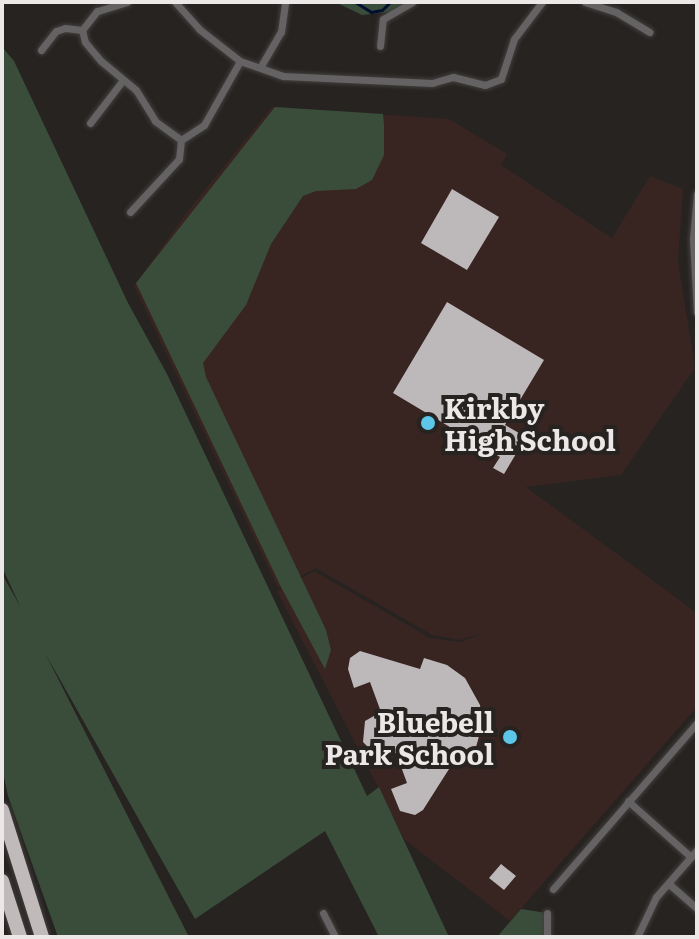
<!DOCTYPE html>
<style>
body{margin:0}
#map{position:relative;width:699px;height:939px;overflow:hidden;background:#262321;font-family:Literata,serif}
div>[style]{position:absolute}
.education>*{inset:0;background:#382522}
.green>*{inset:0;background:#3a4d3a}
.stream>*{height:3px;margin:-1.5px;padding:0 1.5px;transform-origin:1.5px;border-radius:1.5px;background:#01102e}
.building>*{inset:0;background:#bdb8ba}
.roads{filter:drop-shadow(0 0 2px #423f3d) drop-shadow(0 0 2px #423f3d)}
.street>*{height:7px;margin:-3.5px;padding:0 3.5px;transform-origin:3.5px;border-radius:3.5px;background:#646262}
.highway>*{height:14px;margin:-7px;padding:0 7px;transform-origin:7px;border-radius:7px;background:#c0baba}
.dots>*{width:22px;height:22px;translate:-50% -50%;box-sizing:border-box;border:4px solid #262321;border-radius:50%}
span{translate:-50% -50%;white-space:nowrap;text-align:center;line-height:1.15;-webkit-text-stroke:8px #262321;paint-order:stroke}
.poi-label{font-size:28px;color:#ebe8e7;font-weight:700}
.left{translate:0 -50%;text-align:left}
.right{translate:-100% -50%;text-align:right}
.frame{position:absolute;inset:0;border:4px solid #ebe8e7;pointer-events:none}
</style>
<div id="map">
<div class="education">
<i style="clip-path:polygon(272px 107px,449px 119px,507px 154px,501px 165px,612px 238px,650px 176px,683px 189px,678px 261px,695px 368px,621px 475px,526px 487px,697px 613px,697px 707px,510px 921px,405px 840px,277px 591px,314px 571px,430px 638px,460px 642px,484px 633px,459px 640px,432px 635px,316px 568px,278px 588px,134px 286px,187px 212px)"></i>
</div>
<div class="green">
<i style="clip-path:polygon(335px 2px,417px 2px,408px 10px,362px 15px)"></i>
<i style="clip-path:polygon(2px 47px,14px 61px,128px 303px,167px 374px,367px 796px,379px 787px,449px 937px,379px 937px,325px 831px,195px 919px,45px 653px,189px 937px,58px 937px,8px 796px,2px 767px,2px 574px,20px 606px,2px 567px)"></i>
<i style="clip-path:polygon(275px 107px,383px 114px,384px 125px,384px 155px,372px 180px,356px 189px,316px 191px,303px 196px,271px 244px,246px 305px,203px 363px,206px 377px,326px 630px,331px 650px,325px 669px,281px 587px,136px 283px)"></i>
<i style="clip-path:polygon(521px 909px,547px 913px,546px 937px,497px 937px)"></i>
</div>
<div class="stream">
<i style="left:355px;top:2px;width:19px;rotate:32deg"></i>
<i style="left:371px;top:12px;width:11px;rotate:-10deg"></i>
<i style="left:382px;top:10px;width:11px;rotate:-45deg"></i>
</div>
<div class="building">
<i style="clip-path:polygon(452px 189px,499px 217px,467px 270px,421px 243px)"></i>
<i style="clip-path:polygon(447px 302px,544px 360px,505px 425px,526px 437px,504px 474px,493px 468px,500px 457px,393px 393px)"></i>
<i style="clip-path:polygon(360px 651px,420px 669px,424px 658px,447px 665px,465px 678px,480px 705px,482px 726px,474px 754px,466px 764px,456px 758px,423px 810px,415px 815px,400px 811px,391px 789px,407px 783px,396px 753px,377px 756px,363px 742px,365px 721px,381px 712px,370px 682px,354px 688px,348px 669px,350px 658px)"></i>
<i style="clip-path:polygon(501px 864px,516px 876px,504px 890px,489px 878px)"></i>
</div>
<div class="roads">
<div class="street">
<i style="left:127px;top:2px;width:31px;rotate:163deg"></i>
<i style="left:97px;top:11px;width:24px;rotate:128deg"></i>
<i style="left:82px;top:30px;width:12px;rotate:76deg"></i>
<i style="left:85px;top:42px;width:25px;rotate:50deg"></i>
<i style="left:101px;top:61px;width:45px;rotate:39.6deg"></i>
<i style="left:136px;top:90px;width:36px;rotate:58deg"></i>
<i style="left:155px;top:121px;width:32px;rotate:36deg"></i>
<i style="left:181px;top:140px;width:27px;rotate:-33deg"></i>
<i style="left:204px;top:125px;width:73px;rotate:-60.6deg"></i>
<i style="left:175px;top:2px;width:36px;rotate:48deg"></i>
<i style="left:199px;top:29px;width:52px;rotate:38deg"></i>
<i style="left:240px;top:61px;width:46px;rotate:19.2deg"></i>
<i style="left:283px;top:76px;width:149px;rotate:2.7deg"></i>
<i style="left:432px;top:83px;width:22px;rotate:-16deg"></i>
<i style="left:453px;top:77px;width:33px;rotate:14deg"></i>
<i style="left:485px;top:85px;width:17px;rotate:-21deg"></i>
<i style="left:501px;top:79px;width:42px;rotate:-72deg"></i>
<i style="left:514px;top:39px;width:46px;rotate:-52.9deg"></i>
<i style="left:585px;top:2px;width:33px;rotate:18deg"></i>
<i style="left:616px;top:12px;width:39px;rotate:31deg"></i>
<i style="left:380px;top:46px;width:27px;rotate:-84deg"></i>
<i style="left:383px;top:19px;width:34px;rotate:-30deg"></i>
<i style="left:41px;top:50px;width:24px;rotate:-52deg"></i>
<i style="left:56px;top:31px;width:9px;rotate:-18deg"></i>
<i style="left:65px;top:28px;width:17px;rotate:7deg"></i>
<i style="left:261px;top:66px;width:39px;rotate:-60deg"></i>
<i style="left:281px;top:32px;width:30px;rotate:-82deg"></i>
<i style="left:90px;top:123px;width:54px;rotate:-52.5deg"></i>
<i style="left:697px;top:194px;width:45px;rotate:95.1deg"></i>
<i style="left:693px;top:239px;width:73px;rotate:86.9deg"></i>
<i style="left:130px;top:212px;width:72px;rotate:-47.2deg"></i>
<i style="left:179px;top:159px;width:19px;rotate:-84deg"></i>
<i style="left:628px;top:801px;width:84px;rotate:41.6deg"></i>
<i style="left:669px;top:884px;width:37px;rotate:41deg"></i>
<i style="left:553px;top:889px;width:220px;rotate:-49.1deg"></i>
<i style="left:323px;top:913px;width:27px;rotate:63deg"></i>
<i style="left:547px;top:913px;width:24px;rotate:90deg"></i>
<i style="left:637px;top:937px;width:44px;rotate:-64.6deg"></i>
<i style="left:656px;top:897px;width:62px;rotate:-48.9deg"></i>
</div>
<div class="highway">
<i style="left:2px;top:810px;width:133px;rotate:72.5deg"></i>
<i style="left:2px;top:881px;width:59px;rotate:72.2deg"></i>
</div>
</div>
<div class="dots">
<i style="left:428px;top:423px;background:#5cc7e8"></i>
<i style="left:510px;top:737px;background:#5cc7e8"></i>
</div>
<div class="poi-label">
<span class="left" style="left:444px;top:423px">Kirkby<br>High School</span>
<span class="right" style="left:494px;top:737px">Bluebell<br>Park School</span>
</div>
<div class="frame"></div>
</div>
